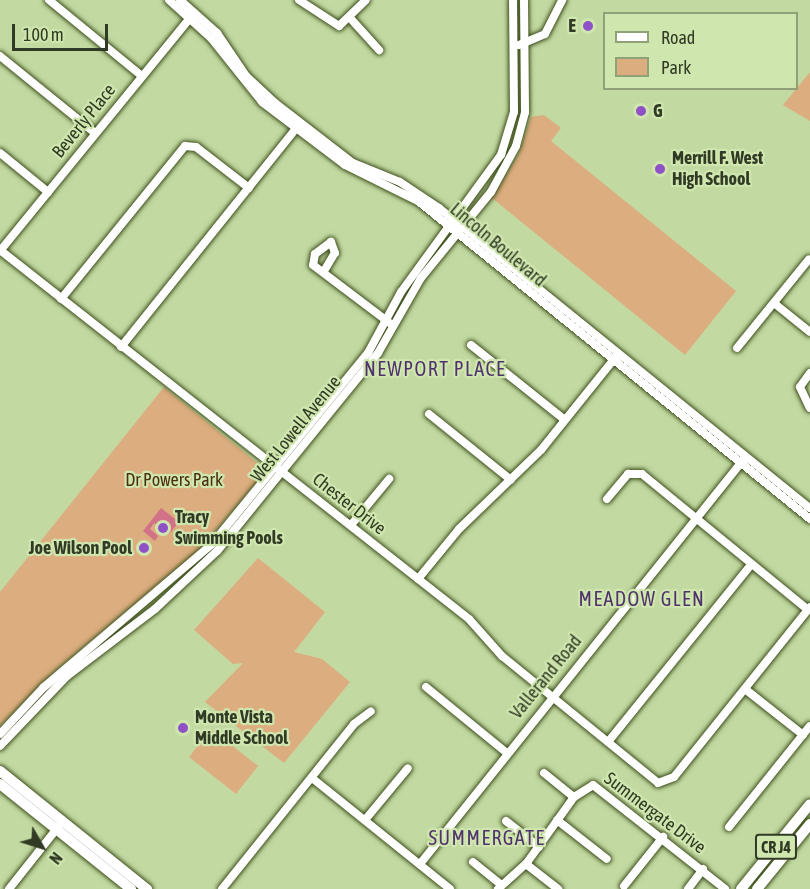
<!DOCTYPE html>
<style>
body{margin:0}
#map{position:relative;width:810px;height:889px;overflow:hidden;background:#c2d9a1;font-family:"Asap Condensed",sans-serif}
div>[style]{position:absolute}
.green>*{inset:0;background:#dcad7e}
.water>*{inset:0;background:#d17288}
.roads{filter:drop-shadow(0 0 2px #3f501d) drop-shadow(0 0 2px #3f501d)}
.minor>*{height:8px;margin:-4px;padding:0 4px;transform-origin:4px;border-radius:4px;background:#fff}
.major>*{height:10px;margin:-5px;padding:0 5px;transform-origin:5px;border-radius:5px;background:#fff}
.dots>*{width:16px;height:16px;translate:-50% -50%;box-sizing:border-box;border:3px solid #cfe6ae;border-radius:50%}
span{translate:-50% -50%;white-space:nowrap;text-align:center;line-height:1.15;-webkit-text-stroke:4.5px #cfe6ae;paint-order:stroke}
.shield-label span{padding:2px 4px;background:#cfe6ae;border:2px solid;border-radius:4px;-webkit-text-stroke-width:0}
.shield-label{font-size:16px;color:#313a24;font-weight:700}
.poi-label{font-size:18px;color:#313a24;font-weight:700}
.right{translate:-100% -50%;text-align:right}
.left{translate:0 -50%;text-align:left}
.street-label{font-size:18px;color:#313a24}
.park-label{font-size:18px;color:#4a2e0f}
.neighbourhood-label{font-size:20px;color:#50326c;letter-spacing:1.5px}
.legend{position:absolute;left:603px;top:12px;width:195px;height:78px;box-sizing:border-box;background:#cfe6ae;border:2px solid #90a177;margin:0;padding:8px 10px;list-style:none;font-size:18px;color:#313a24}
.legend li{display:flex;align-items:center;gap:12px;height:30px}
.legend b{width:30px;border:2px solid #90a177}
.north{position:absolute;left:12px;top:817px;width:60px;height:60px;-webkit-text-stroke:4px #cfe6ae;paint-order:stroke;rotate:129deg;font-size:16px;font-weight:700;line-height:24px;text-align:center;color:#313a24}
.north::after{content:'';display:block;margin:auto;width:21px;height:27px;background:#313a24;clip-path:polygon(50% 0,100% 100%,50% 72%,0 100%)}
.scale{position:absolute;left:12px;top:24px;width:96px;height:27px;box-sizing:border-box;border:3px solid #313a24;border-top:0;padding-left:8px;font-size:18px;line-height:21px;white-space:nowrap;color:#313a24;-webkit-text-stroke:4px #cfe6ae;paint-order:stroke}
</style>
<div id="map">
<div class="green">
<i style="clip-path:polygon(810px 72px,810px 121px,783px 105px)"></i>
<i style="clip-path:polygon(544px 115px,561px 128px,551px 141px,736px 291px,685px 355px,492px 198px,519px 153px,531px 117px)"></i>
<i style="clip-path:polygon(164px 387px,260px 465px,263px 475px,198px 551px,56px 670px,0 726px,0 592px)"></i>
<i style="clip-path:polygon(258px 558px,325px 612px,294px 652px,322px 659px,350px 682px,284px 763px,205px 702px,243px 663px,233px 664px,194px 630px)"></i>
<i style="clip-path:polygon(211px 729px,258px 766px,236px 794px,189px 757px)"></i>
</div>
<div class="water">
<i style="clip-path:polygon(161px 508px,179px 522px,169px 534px,154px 523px,150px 529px,158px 536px,155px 541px,143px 531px)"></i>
</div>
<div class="roads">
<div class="minor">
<i style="left:49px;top:0;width:120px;rotate:39.3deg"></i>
<i style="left:169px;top:0;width:57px;rotate:42.1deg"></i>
<i style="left:211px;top:38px;width:82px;rotate:51.4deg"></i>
<i style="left:262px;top:102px;width:104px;rotate:37.2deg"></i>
<i style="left:345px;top:165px;width:81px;rotate:26.3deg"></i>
<i style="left:418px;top:201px;width:505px;rotate:39.05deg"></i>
<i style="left:180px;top:0;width:50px;rotate:41.7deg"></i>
<i style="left:217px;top:33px;width:52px;rotate:56deg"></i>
<i style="left:246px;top:76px;width:40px;rotate:43deg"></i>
<i style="left:275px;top:103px;width:98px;rotate:37.6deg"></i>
<i style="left:353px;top:163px;width:51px;rotate:22deg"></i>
<i style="left:400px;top:182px;width:47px;rotate:33.7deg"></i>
<i style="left:439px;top:208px;width:477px;rotate:39deg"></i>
<i style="left:299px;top:0;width:48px;rotate:33deg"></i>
<i style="left:339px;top:26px;width:37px;rotate:-44deg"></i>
<i style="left:351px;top:19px;width:42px;rotate:47.9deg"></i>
<i style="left:519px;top:45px;width:28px;rotate:-23deg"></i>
<i style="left:545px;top:34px;width:38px;rotate:-63deg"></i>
<i style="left:0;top:56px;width:122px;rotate:39deg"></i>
<i style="left:0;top:153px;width:62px;rotate:39.1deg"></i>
<i style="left:0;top:250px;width:597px;rotate:38.19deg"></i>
<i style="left:469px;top:619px;width:50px;rotate:48.3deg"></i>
<i style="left:502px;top:656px;width:201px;rotate:39.1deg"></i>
<i style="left:658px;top:783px;width:17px;rotate:-21deg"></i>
<i style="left:674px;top:777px;width:218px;rotate:-51.3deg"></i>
<i style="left:0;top:251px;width:306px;rotate:-50.8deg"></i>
<i style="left:324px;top:271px;width:21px;rotate:-59deg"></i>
<i style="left:335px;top:253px;width:12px;rotate:-110deg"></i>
<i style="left:331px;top:242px;width:20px;rotate:143deg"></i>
<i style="left:315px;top:254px;width:11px;rotate:100deg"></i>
<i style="left:313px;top:265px;width:98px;rotate:37.1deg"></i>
<i style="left:61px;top:299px;width:197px;rotate:-51deg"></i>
<i style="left:185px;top:146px;width:11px;rotate:5deg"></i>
<i style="left:196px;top:147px;width:67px;rotate:37.7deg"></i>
<i style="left:774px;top:303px;width:46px;rotate:38.9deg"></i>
<i style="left:471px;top:345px;width:120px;rotate:38.6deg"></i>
<i style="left:121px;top:347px;width:285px;rotate:-51.3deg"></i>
<i style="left:737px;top:348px;width:114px;rotate:-51deg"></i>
<i style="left:810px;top:373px;width:17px;rotate:126deg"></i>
<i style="left:800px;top:387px;width:23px;rotate:65deg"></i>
<i style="left:429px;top:414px;width:105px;rotate:38.8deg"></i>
<i style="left:607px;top:499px;width:33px;rotate:-50deg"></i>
<i style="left:628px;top:474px;width:14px"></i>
<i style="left:642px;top:474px;width:215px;rotate:39.3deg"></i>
<i style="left:351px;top:525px;width:60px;rotate:-50.4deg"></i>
<i style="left:418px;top:579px;width:65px;rotate:-50.6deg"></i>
<i style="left:459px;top:529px;width:114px;rotate:-43.9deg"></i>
<i style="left:541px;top:450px;width:118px;rotate:-51.2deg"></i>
<i style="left:426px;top:687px;width:104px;rotate:39.2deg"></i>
<i style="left:745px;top:689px;width:74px;rotate:38.4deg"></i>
<i style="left:0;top:734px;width:64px;rotate:-46.9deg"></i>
<i style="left:44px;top:687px;width:221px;rotate:-40.4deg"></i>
<i style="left:212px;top:544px;width:247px;rotate:-50.8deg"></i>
<i style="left:368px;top:353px;width:69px;rotate:-61.6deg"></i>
<i style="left:401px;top:292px;width:170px;rotate:-53.9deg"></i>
<i style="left:501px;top:155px;width:45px;rotate:-73.2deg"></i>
<i style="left:514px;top:112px;width:112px;rotate:-90.5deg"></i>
<i style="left:608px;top:742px;width:228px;rotate:-51.1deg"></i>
<i style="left:0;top:746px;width:97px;rotate:-46.3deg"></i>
<i style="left:67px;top:676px;width:111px;rotate:-37.3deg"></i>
<i style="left:155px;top:609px;width:86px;rotate:-43.1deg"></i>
<i style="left:218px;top:550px;width:254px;rotate:-50.9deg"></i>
<i style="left:378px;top:353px;width:86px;rotate:-60.2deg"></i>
<i style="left:421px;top:278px;width:111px;rotate:-50.9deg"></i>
<i style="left:491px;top:192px;width:52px;rotate:-61.5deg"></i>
<i style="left:516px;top:146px;width:35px;rotate:-75deg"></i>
<i style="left:525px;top:112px;width:112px;rotate:-90.5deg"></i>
<i style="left:544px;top:773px;width:38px;rotate:39deg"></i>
<i style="left:312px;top:778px;width:177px;rotate:38.8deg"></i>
<i style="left:365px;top:820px;width:67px;rotate:-50.4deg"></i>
<i style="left:557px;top:820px;width:63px;rotate:38deg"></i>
<i style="left:506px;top:821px;width:42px;rotate:38.2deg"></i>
<i style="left:729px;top:827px;width:129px;rotate:-51.3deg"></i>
<i style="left:473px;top:862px;width:36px;rotate:39deg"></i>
<i style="left:420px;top:864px;width:519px;rotate:-51.34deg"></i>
<i style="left:526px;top:864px;width:41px;rotate:38deg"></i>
<i style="left:624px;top:886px;width:63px;rotate:-51.5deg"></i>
<i style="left:9px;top:889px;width:80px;rotate:-51.6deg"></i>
<i style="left:222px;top:889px;width:211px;rotate:-51.3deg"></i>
<i style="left:354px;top:724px;width:21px;rotate:-37deg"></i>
<i style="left:498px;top:889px;width:38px;rotate:-42deg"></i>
<i style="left:526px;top:864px;width:82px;rotate:-54.4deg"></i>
<i style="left:574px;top:797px;width:22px;rotate:-32deg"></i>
<i style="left:593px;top:785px;width:168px;rotate:38.2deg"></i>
<i style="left:688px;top:889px;width:25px;rotate:-53deg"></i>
</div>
<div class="major">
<i style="left:0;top:771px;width:189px;rotate:38.8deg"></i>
<i style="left:0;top:784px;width:168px;rotate:38.7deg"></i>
<i style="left:741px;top:889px;width:109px;rotate:-50.9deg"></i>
<i style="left:757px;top:889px;width:84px;rotate:-50.8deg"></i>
</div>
</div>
<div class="dots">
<i style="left:588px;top:26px;background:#8f51c6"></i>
<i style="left:641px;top:111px;background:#8f51c6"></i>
<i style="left:660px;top:169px;background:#8f51c6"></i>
<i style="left:163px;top:528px;background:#8f51c6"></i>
<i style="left:144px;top:548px;background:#8f51c6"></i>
<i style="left:183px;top:728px;background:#8f51c6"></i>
</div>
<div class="shield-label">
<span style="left:776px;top:847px">CR J4</span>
</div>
<div class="poi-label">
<span class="right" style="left:576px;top:26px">E</span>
<span class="left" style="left:653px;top:111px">G</span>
<span class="left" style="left:672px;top:169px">Merrill F. West<br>High School</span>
<span class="left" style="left:175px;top:528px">Tracy<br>Swimming Pools</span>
<span class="right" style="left:132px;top:548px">Joe Wilson Pool</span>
<span class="left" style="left:195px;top:728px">Monte Vista<br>Middle School</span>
</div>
<div class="street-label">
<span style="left:84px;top:121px;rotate:-51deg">Beverly Place</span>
<span style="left:498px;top:245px;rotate:40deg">Lincoln Boulevard</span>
<span style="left:296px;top:429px;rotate:-51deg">West Lowell Avenue</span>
<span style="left:349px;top:504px;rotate:38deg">Chester Drive</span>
<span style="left:546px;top:677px;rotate:-51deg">Vallerand Road</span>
<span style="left:655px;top:813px;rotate:37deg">Summergate Drive</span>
</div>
<div class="park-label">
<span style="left:174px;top:480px">Dr Powers Park</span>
</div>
<div class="neighbourhood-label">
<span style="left:435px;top:368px">NEWPORT PLACE</span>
<span style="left:642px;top:598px">MEADOW GLEN</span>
<span style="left:487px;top:837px">SUMMERGATE</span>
</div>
<ul class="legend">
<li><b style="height:8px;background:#fff"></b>Road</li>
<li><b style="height:16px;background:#dcad7e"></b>Park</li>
</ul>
<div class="north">N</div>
<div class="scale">100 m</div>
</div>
